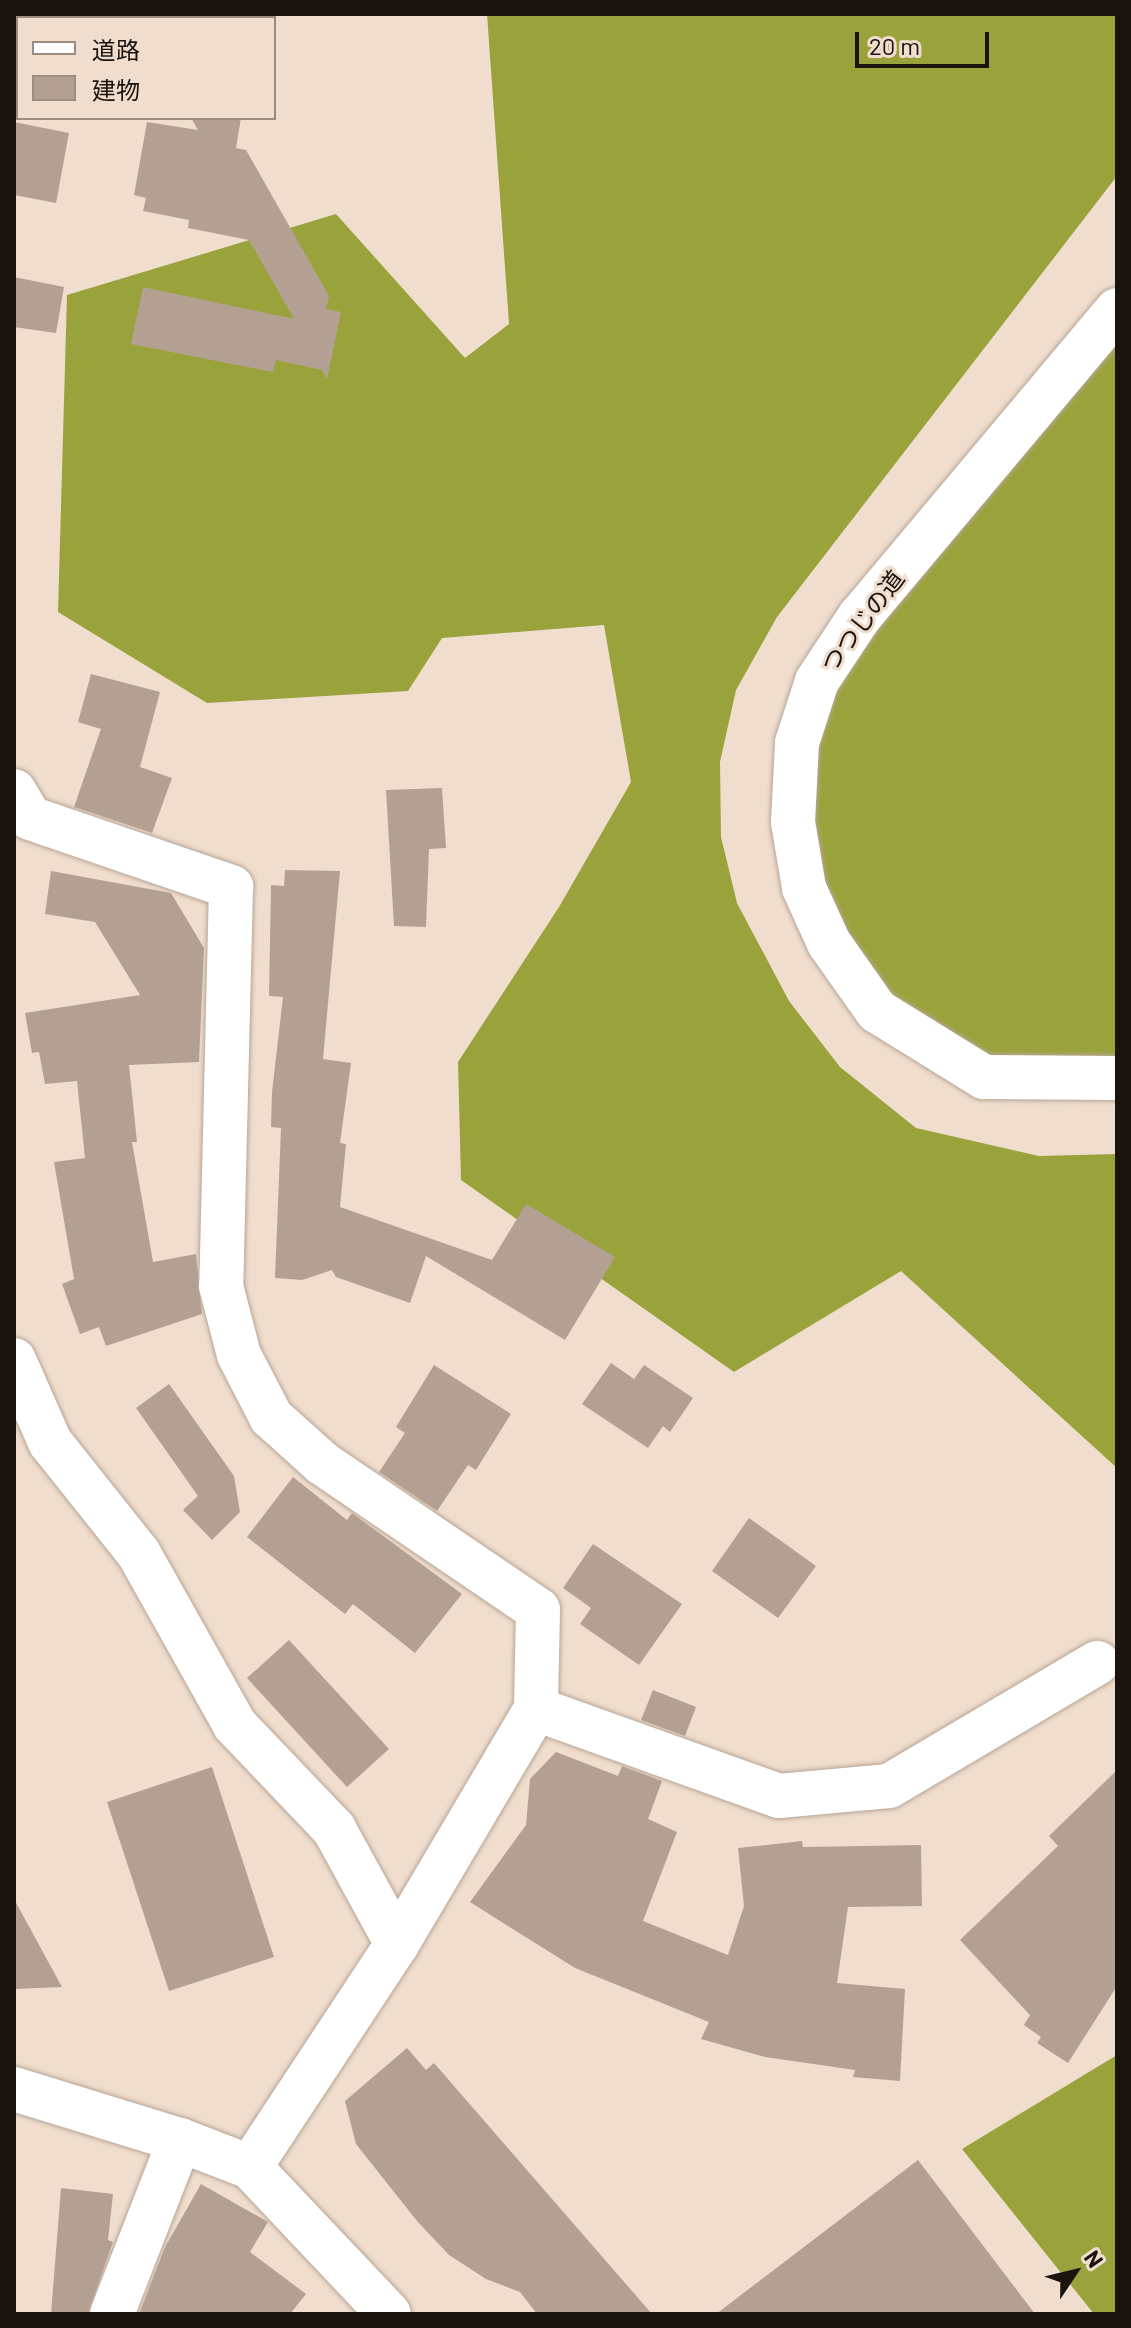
<!DOCTYPE html>
<meta charset="utf-8">
<style>
body{margin:0}
#map{position:relative;width:1131px;height:2328px;overflow:hidden;background:#f0ddcd;font-family:Barlow,"Noto Sans JP",sans-serif}
div>[style]{position:absolute}
.forest>*{inset:0;background:#9aa33b}
.building>*{inset:0;background:#b4a092}
.roads{filter:drop-shadow(0 0 2px #b7a596) drop-shadow(0 0 2px #b7a596)}
.minor>*{height:44px;margin:-22px;padding:0 22px;transform-origin:22px;border-radius:22px;background:#fff}
span{translate:-50% -50%;white-space:nowrap;text-align:center;line-height:1.15;-webkit-text-stroke:6px #f0ddcd;paint-order:stroke}
.street-label{font-size:24px;color:#1a130e}
.frame{position:absolute;inset:0;border:16px solid #1a130e;pointer-events:none}
.legend{position:absolute;left:16px;top:16px;width:260px;height:104px;box-sizing:border-box;background:#f0ddcd;border:2px solid #9a8c81;margin:0;padding:10px 14px;list-style:none;font-size:24px;color:#1a130e}
.legend li{display:flex;align-items:center;gap:16px;height:40px}
.legend b{width:40px;border:2px solid #9a8c81}
.north{position:absolute;left:1035px;top:2232px;width:80px;height:80px;-webkit-text-stroke:6px #f0ddcd;paint-order:stroke;rotate:55deg;font-size:22px;font-weight:700;line-height:32px;text-align:center;color:#1a130e}
.north::after{content:'';display:block;margin:auto;width:28px;height:36px;background:#1a130e;clip-path:polygon(50% 0,100% 100%,50% 72%,0 100%)}
.scale{position:absolute;left:855px;top:32px;width:134px;height:36px;box-sizing:border-box;border:4px solid #1a130e;border-top:0;padding-left:10px;font-size:24px;line-height:28px;white-space:nowrap;color:#1a130e;-webkit-text-stroke:6px #f0ddcd;paint-order:stroke}
</style>
<div id="map">
<div class="forest">
<i style="clip-path:polygon(487px 14px,1117px 14px,1117px 176px,777px 617px,736px 690px,720px 762px,721px 837px,737px 903px,789px 1001px,840px 1067px,916px 1128px,1039px 1156px,1117px 1154px,1117px 1468px,901px 1271px,734px 1372px,461px 1180px,458px 1062px,559px 907px,631px 782px,604px 625px,442px 638px,408px 691px,207px 703px,58px 612px,67px 295px,336px 214px,465px 358px,509px 324px)"></i>
<i style="clip-path:polygon(1117px 310px,1117px 1078px,1046px 1081px,877px 1011px,793px 822px,860px 616px)"></i>
<i style="clip-path:polygon(1117px 2055px,1117px 2314px,1094px 2314px,962px 2149px)"></i>
</div>
<div class="building">
<i style="clip-path:polygon(191px 118px,241px 118px,236px 148px,246px 150px,329px 296px,326px 309px,341px 312px,327px 379px,322px 370px,276px 360px,273px 372px,131px 344px,143px 287px,294px 319px,249px 240px,188px 228px,189px 220px,143px 211px,146px 198px,134px 195px,147px 122px,198px 130px)"></i>
<i style="clip-path:polygon(14px 122px,69px 133px,56px 203px,14px 195px)"></i>
<i style="clip-path:polygon(14px 277px,64px 287px,56px 333px,14px 327px)"></i>
<i style="clip-path:polygon(91px 674px,160px 692px,140px 767px,172px 778px,152px 833px,74px 807px,101px 729px,78px 722px)"></i>
<i style="clip-path:polygon(442px 788px,446px 848px,429px 849px,426px 927px,394px 926px,386px 790px)"></i>
<i style="clip-path:polygon(285px 870px,340px 871px,323px 1059px,351px 1063px,340px 1143px,346px 1144px,340px 1207px,492px 1260px,526px 1204px,615px 1257px,565px 1340px,426px 1256px,410px 1303px,336px 1277px,332px 1270px,302px 1280px,275px 1278px,281px 1128px,271px 1127px,272px 1092px,283px 997px,269px 996px,271px 885px,284px 886px)"></i>
<i style="clip-path:polygon(51px 871px,171px 893px,204px 948px,199px 1062px,129px 1065px,137px 1142px,132px 1142px,153px 1262px,196px 1254px,202px 1314px,106px 1346px,99px 1327px,80px 1334px,62px 1284px,74px 1279px,54px 1162px,85px 1158px,77px 1081px,45px 1084px,39px 1052px,32px 1053px,25px 1013px,140px 995px,95px 922px,45px 914px)"></i>
<i style="clip-path:polygon(611px 1363px,634px 1379px,644px 1365px,693px 1398px,670px 1432px,663px 1426px,648px 1448px,582px 1404px)"></i>
<i style="clip-path:polygon(434px 1365px,511px 1414px,476px 1470px,468px 1465px,437px 1511px,379px 1472px,405px 1433px,396px 1427px)"></i>
<i style="clip-path:polygon(169px 1384px,234px 1476px,240px 1512px,212px 1540px,183px 1510px,198px 1496px,136px 1408px)"></i>
<i style="clip-path:polygon(293px 1477px,347px 1520px,352px 1513px,462px 1594px,415px 1653px,353px 1604px,345px 1614px,247px 1537px)"></i>
<i style="clip-path:polygon(749px 1518px,816px 1566px,778px 1618px,712px 1571px)"></i>
<i style="clip-path:polygon(593px 1544px,682px 1604px,639px 1665px,580px 1624px,591px 1608px,563px 1588px)"></i>
<i style="clip-path:polygon(289px 1640px,389px 1749px,347px 1787px,247px 1678px)"></i>
<i style="clip-path:polygon(653px 1690px,696px 1707px,685px 1736px,641px 1720px)"></i>
<i style="clip-path:polygon(556px 1752px,618px 1776px,622px 1766px,662px 1781px,648px 1819px,677px 1832px,643px 1921px,728px 1955px,744px 1906px,738px 1848px,802px 1841px,803px 1847px,921px 1845px,922px 1906px,848px 1907px,837px 1983px,905px 1989px,900px 2081px,853px 2077px,855px 2070px,765px 2057px,701px 2039px,709px 2022px,575px 1968px,470px 1902px,526px 1825px,530px 1779px)"></i>
<i style="clip-path:polygon(212px 1767px,274px 1957px,169px 1991px,107px 1802px)"></i>
<i style="clip-path:polygon(1117px 1770px,1117px 1986px,1068px 2063px,1037px 2043px,1041px 2037px,1024px 2025px,1030px 2015px,960px 1940px,1058px 1846px,1049px 1836px)"></i>
<i style="clip-path:polygon(14px 1899px,62px 1987px,14px 1989px)"></i>
<i style="clip-path:polygon(407px 2048px,426px 2070px,434px 2063px,652px 2314px,537px 2314px,520px 2292px,486px 2279px,449px 2255px,417px 2221px,356px 2144px,345px 2101px)"></i>
<i style="clip-path:polygon(918px 2160px,1035px 2314px,716px 2314px)"></i>
<i style="clip-path:polygon(201px 2184px,268px 2222px,250px 2252px,306px 2294px,290px 2314px,139px 2314px,165px 2247px)"></i>
<i style="clip-path:polygon(61px 2188px,113px 2194px,108px 2240px,113px 2242px,88px 2314px,51px 2314px)"></i>
</div>
<div class="roads">
<div class="minor">
<i style="left:1117px;top:310px;width:400px;rotate:130deg"></i>
<i style="left:860px;top:616px;width:78px;rotate:123.5deg"></i>
<i style="left:817px;top:681px;width:65px;rotate:107.9deg"></i>
<i style="left:797px;top:743px;width:79px;rotate:92.9deg"></i>
<i style="left:793px;top:822px;width:67px;rotate:80.5deg"></i>
<i style="left:804px;top:888px;width:60px;rotate:65.6deg"></i>
<i style="left:829px;top:943px;width:83px;rotate:54.8deg"></i>
<i style="left:877px;top:1011px;width:126px;rotate:31.7deg"></i>
<i style="left:984px;top:1077px;width:133px;rotate:0.4deg"></i>
<i style="left:14px;top:791px;width:31px;rotate:59deg"></i>
<i style="left:30px;top:818px;width:213px;rotate:18.9deg"></i>
<i style="left:231px;top:887px;width:399px;rotate:91.4deg"></i>
<i style="left:221px;top:1286px;width:71px;rotate:75.4deg"></i>
<i style="left:239px;top:1355px;width:70px;rotate:62.7deg"></i>
<i style="left:271px;top:1417px;width:69px;rotate:42deg"></i>
<i style="left:322px;top:1463px;width:261px;rotate:34.2deg"></i>
<i style="left:538px;top:1610px;width:99px;rotate:91.2deg"></i>
<i style="left:536px;top:1709px;width:273px;rotate:120.6deg"></i>
<i style="left:397px;top:1944px;width:267px;rotate:123.4deg"></i>
<i style="left:14px;top:1360px;width:90px;rotate:66.3deg"></i>
<i style="left:50px;top:1442px;width:143px;rotate:51.5deg"></i>
<i style="left:139px;top:1554px;width:196px;rotate:60.7deg"></i>
<i style="left:235px;top:1725px;width:144px;rotate:46.4deg"></i>
<i style="left:334px;top:1829px;width:131px;rotate:61.3deg"></i>
<i style="left:536px;top:1709px;width:258px;rotate:19.7deg"></i>
<i style="left:779px;top:1796px;width:110px;rotate:-5.2deg"></i>
<i style="left:889px;top:1786px;width:242px;rotate:-30.6deg"></i>
<i style="left:14px;top:2089px;width:174px;rotate:17.1deg"></i>
<i style="left:180px;top:2140px;width:75px;rotate:21.1deg"></i>
<i style="left:250px;top:2167px;width:202px;rotate:46.6deg"></i>
<i style="left:112px;top:2314px;width:187px;rotate:-68.7deg"></i>
</div>
</div>
<div class="street-label">
<span style="left:862px;top:621px;rotate:-53deg">つつじの道</span>
</div>
<div class="frame"></div>
<ul class="legend">
<li><b style="height:10px;background:#fff"></b>道路</li>
<li><b style="height:22px;background:#b4a092"></b>建物</li>
</ul>
<div class="north">N</div>
<div class="scale">20 m</div>
</div>
